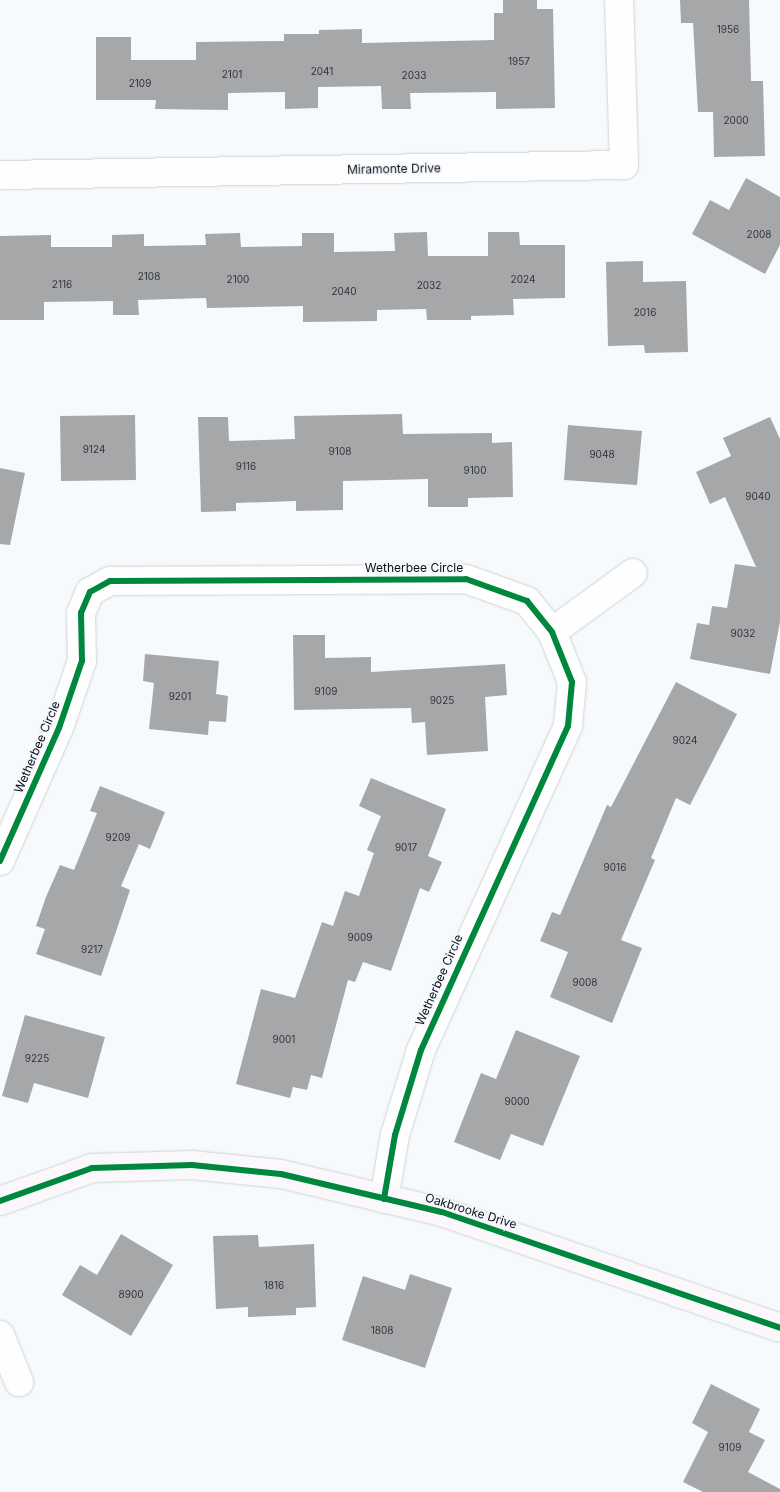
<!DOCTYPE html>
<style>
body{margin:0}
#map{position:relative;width:780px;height:1492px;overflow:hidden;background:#f7fafd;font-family:Inter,sans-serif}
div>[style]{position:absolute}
.building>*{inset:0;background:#a6a7a9}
.roads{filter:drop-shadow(0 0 1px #d0d3d6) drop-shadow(0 0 1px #d0d3d6)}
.street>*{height:28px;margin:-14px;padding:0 14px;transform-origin:14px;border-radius:14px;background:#fefeff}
.secondary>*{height:28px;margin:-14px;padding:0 14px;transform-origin:14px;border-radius:14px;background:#faf8fa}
.cycleway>*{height:6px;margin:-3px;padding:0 3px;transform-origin:3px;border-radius:3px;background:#00873e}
span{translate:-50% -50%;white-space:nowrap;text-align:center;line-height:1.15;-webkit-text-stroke:4px #f5f9ff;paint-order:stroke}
.number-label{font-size:10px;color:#323437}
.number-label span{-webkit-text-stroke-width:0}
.street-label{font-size:12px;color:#0c0e11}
</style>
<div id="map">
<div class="building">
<i style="clip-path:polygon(503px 0,537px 0,537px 9px,553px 9px,555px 108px,496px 109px,496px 92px,410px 93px,411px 109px,382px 109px,381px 86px,318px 87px,318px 108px,285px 109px,285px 92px,228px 93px,228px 110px,155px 109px,156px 100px,96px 100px,96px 37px,131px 37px,131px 60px,196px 60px,196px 42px,284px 41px,284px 34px,319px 34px,319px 30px,362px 29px,362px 43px,494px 40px,494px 13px,503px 13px)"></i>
<i style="clip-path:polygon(680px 0,749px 0,751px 81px,763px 81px,765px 156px,714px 157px,713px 112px,698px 112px,693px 23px,681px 23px)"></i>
<i style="clip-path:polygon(746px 178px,780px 197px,780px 245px,765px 274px,692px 234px,710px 200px,729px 210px)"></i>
<i style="clip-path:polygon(427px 232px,428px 256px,488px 256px,488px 232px,519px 232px,520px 245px,565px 245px,565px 298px,513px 299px,514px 315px,471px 316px,471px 320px,427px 320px,426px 309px,377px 310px,377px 321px,303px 322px,303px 306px,207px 308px,206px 298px,138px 300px,139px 315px,113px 315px,113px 301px,44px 302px,44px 320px,0 320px,0 236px,51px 235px,51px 247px,112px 247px,112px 235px,144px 234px,144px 246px,206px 245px,205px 234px,240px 233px,241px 247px,302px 246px,302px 233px,334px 233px,334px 252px,395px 251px,394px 233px)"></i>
<i style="clip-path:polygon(643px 261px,643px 282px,686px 281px,688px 352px,645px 353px,644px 345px,608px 346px,606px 262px)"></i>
<i style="clip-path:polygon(402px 414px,403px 434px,492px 433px,492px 443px,512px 442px,513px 497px,468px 498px,468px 507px,428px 507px,428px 479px,343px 481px,343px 510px,296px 511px,296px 501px,236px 503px,236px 511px,201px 512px,198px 417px,228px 417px,229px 441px,295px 439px,294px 416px)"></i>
<i style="clip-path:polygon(135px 415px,136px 480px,61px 481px,60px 416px)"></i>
<i style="clip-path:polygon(770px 417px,780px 439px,780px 622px,770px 674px,690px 659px,697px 623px,709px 625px,712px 606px,727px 608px,735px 564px,756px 567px,725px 497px,710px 504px,696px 472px,731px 456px,723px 438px)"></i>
<i style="clip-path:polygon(568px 425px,642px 431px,637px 485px,564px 480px)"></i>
<i style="clip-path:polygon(0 468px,25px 473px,10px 545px,0 544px)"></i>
<i style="clip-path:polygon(293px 635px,325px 635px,325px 658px,371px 657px,371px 672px,505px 664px,507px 695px,485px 697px,488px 751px,427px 755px,425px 722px,412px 723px,411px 708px,294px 710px)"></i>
<i style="clip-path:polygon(145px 654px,219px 661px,216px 694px,228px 696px,226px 722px,209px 721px,208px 735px,149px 729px,154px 683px,143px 681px)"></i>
<i style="clip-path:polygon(676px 682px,737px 714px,690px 805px,676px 798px,651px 858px,655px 860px,621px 940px,642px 948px,612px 1023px,550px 997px,568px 952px,540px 941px,552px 912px,560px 915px,607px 805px,611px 807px)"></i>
<i style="clip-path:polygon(371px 778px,446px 809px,428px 856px,442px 862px,429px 892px,420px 888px,391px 971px,363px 962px,355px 982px,348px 980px,322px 1078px,311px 1075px,307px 1090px,293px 1087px,290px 1098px,236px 1084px,261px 989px,295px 998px,322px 922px,333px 926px,345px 891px,359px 896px,374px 853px,367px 850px,381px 816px,359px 806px)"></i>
<i style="clip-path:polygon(100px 786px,165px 812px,150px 849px,139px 844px,121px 886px,130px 890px,101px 976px,36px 954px,45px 929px,36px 926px,46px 897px,60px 865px,74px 870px,97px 813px,90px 811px)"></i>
<i style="clip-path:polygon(25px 1015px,105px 1037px,88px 1098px,34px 1083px,28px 1103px,2px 1096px)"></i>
<i style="clip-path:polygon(516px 1030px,580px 1056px,543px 1146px,511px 1134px,500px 1160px,454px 1142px,481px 1073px,496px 1079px)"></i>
<i style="clip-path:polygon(121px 1234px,173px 1265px,131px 1336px,62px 1295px,80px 1265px,97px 1275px)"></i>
<i style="clip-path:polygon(258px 1235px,259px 1247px,314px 1244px,316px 1307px,296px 1308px,296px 1315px,248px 1317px,248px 1307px,216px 1309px,213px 1236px)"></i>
<i style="clip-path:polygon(410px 1274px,452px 1288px,425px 1368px,342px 1340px,363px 1276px,405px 1290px)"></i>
<i style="clip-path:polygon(711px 1384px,760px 1409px,749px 1432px,765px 1440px,748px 1472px,780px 1489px,780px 1492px,703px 1492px,683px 1482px,708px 1432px,692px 1423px)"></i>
</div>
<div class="roads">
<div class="street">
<i style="left:0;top:175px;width:624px;rotate:-0.92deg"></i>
<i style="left:624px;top:165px;width:165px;rotate:-91.7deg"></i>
<i style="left:552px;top:632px;width:100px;rotate:-36.1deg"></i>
<i style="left:0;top:861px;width:145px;rotate:-66.1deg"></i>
<i style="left:59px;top:728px;width:71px;rotate:-71.1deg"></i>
<i style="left:82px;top:661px;width:48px;rotate:-91.2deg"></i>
<i style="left:81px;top:613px;width:23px;rotate:-67deg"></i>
<i style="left:90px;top:592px;width:23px;rotate:-29deg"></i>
<i style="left:110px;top:581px;width:356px;rotate:-0.3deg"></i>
<i style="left:466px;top:579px;width:65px;rotate:19.8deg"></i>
<i style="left:527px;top:601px;width:40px;rotate:51deg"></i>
<i style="left:552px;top:632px;width:54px;rotate:68.2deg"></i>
<i style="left:572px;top:682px;width:44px;rotate:95.2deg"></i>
<i style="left:568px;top:726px;width:356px;rotate:114.4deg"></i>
<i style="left:421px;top:1050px;width:89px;rotate:107deg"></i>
<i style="left:395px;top:1135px;width:65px;rotate:99.8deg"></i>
<i style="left:0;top:1335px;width:51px;rotate:68deg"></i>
</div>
<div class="secondary">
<i style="left:0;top:1201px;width:98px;rotate:-19.7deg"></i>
<i style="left:92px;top:1168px;width:100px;rotate:-1.7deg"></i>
<i style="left:192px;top:1165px;width:89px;rotate:5.8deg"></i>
<i style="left:281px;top:1174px;width:165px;rotate:13.3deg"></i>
<i style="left:442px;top:1212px;width:357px;rotate:18.9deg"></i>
</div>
</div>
<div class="cycleway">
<i style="left:0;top:861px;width:145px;rotate:-66.1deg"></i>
<i style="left:59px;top:728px;width:71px;rotate:-71.1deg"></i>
<i style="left:82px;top:661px;width:48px;rotate:-91.2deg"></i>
<i style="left:81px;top:613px;width:23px;rotate:-67deg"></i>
<i style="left:90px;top:592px;width:23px;rotate:-29deg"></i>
<i style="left:110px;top:581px;width:356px;rotate:-0.3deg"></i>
<i style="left:466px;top:579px;width:65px;rotate:19.8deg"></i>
<i style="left:527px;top:601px;width:40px;rotate:51deg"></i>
<i style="left:552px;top:632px;width:54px;rotate:68.2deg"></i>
<i style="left:572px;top:682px;width:44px;rotate:95.2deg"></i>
<i style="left:568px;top:726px;width:356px;rotate:114.4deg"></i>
<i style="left:421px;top:1050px;width:89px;rotate:107deg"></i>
<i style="left:395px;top:1135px;width:65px;rotate:99.8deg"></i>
<i style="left:0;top:1201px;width:98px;rotate:-19.7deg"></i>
<i style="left:92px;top:1168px;width:100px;rotate:-1.7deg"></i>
<i style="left:192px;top:1165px;width:89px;rotate:5.8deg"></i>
<i style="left:281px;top:1174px;width:165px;rotate:13.3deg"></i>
<i style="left:442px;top:1212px;width:357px;rotate:18.9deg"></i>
</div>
<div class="number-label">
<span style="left:728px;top:30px">1956</span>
<span style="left:519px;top:62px">1957</span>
<span style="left:322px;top:72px">2041</span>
<span style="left:232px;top:75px">2101</span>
<span style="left:414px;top:76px">2033</span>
<span style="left:140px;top:84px">2109</span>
<span style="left:736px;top:121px">2000</span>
<span style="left:759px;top:235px">2008</span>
<span style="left:149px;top:277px">2108</span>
<span style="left:238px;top:280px">2100</span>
<span style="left:523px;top:280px">2024</span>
<span style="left:62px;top:285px">2116</span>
<span style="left:429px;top:286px">2032</span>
<span style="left:344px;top:292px">2040</span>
<span style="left:645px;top:313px">2016</span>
<span style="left:94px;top:450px">9124</span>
<span style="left:340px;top:452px">9108</span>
<span style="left:602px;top:455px">9048</span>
<span style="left:246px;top:467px">9116</span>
<span style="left:475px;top:471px">9100</span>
<span style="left:758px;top:497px">9040</span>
<span style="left:743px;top:634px">9032</span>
<span style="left:326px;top:692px">9109</span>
<span style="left:180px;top:697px">9201</span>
<span style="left:442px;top:701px">9025</span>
<span style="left:685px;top:741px">9024</span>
<span style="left:118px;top:838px">9209</span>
<span style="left:406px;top:848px">9017</span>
<span style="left:615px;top:868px">9016</span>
<span style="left:360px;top:938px">9009</span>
<span style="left:92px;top:950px">9217</span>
<span style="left:585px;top:983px">9008</span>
<span style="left:284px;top:1040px">9001</span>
<span style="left:37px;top:1059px">9225</span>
<span style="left:517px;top:1102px">9000</span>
<span style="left:274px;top:1286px">1816</span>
<span style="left:131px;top:1295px">8900</span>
<span style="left:382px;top:1331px">1808</span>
<span style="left:730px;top:1448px">9109</span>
</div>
<div class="street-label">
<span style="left:394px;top:169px;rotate:-1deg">Miramonte Drive</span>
<span style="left:414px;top:568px">Wetherbee Circle</span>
<span style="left:37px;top:747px;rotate:-67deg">Wetherbee Circle</span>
<span style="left:439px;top:980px;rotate:-66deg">Wetherbee Circle</span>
<span style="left:471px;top:1211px;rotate:17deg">Oakbrooke Drive</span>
</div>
</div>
